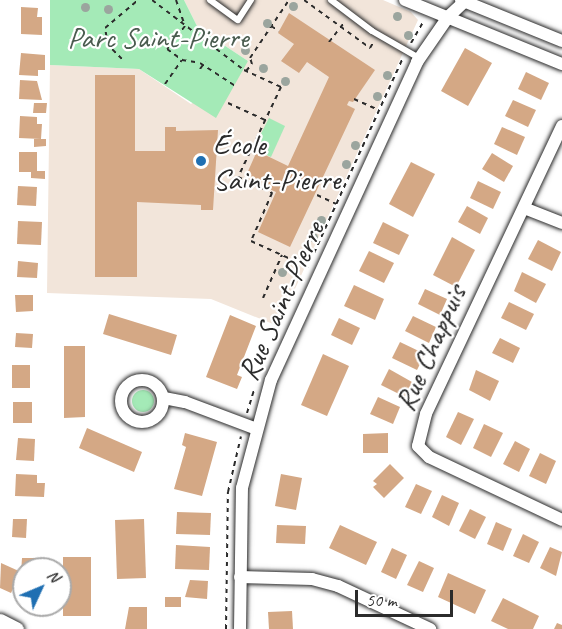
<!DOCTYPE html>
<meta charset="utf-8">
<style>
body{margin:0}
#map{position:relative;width:562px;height:629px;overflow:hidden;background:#fff;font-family:Caveat,sans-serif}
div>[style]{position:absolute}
.built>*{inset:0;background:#f2e5da}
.green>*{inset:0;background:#a4eab7}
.round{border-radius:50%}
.building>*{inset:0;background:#d4a885}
.path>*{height:2px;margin-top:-1px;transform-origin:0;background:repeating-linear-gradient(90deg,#2b2b2b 0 4.5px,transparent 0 9px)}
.roads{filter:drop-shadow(0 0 2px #2b2b2b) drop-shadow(0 0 2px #2b2b2b)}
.service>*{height:6px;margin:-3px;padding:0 3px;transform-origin:3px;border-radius:3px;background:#fff}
.minor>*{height:12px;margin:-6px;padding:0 6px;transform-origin:6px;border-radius:6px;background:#fff}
.minor>.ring{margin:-6px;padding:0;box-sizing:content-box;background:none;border:12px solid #fff;border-radius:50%}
.tertiary>*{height:15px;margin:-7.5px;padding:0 7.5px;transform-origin:7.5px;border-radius:7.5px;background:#fff}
.trees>*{width:9px;height:9px;margin:-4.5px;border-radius:50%;background:#9ba59e}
.dots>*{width:16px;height:16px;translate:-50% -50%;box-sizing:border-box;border:3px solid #fff;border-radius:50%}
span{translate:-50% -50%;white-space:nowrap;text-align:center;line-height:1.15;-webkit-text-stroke:4.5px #fff;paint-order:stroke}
.park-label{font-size:30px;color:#495b4e}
.poi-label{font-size:30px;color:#2b2b2b}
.left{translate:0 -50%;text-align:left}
.street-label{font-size:30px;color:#2b2b2b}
.north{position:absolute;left:12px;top:557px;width:60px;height:60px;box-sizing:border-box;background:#fff;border:2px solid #aaa;border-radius:50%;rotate:46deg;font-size:16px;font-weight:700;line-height:24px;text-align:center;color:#2b2b2b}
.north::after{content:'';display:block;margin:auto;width:21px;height:27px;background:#1f6fb2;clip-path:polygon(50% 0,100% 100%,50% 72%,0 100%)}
.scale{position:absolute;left:355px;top:590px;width:98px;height:27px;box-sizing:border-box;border:3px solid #2b2b2b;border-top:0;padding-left:8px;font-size:18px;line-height:21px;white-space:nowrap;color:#2b2b2b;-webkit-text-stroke:4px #fff;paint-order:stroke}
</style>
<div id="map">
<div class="built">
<i style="clip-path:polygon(184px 0,383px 0,411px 12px,418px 20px,278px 326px,211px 299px,47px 293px,50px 65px,139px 69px,191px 104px,248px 61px,198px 28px)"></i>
</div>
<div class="green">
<i style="clip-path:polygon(50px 0,184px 0,198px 28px,248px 61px,216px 118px,139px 69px,50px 65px)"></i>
<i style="clip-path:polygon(269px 118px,285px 126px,271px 157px,253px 149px)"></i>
<i class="round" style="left:132px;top:390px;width:22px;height:22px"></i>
</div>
<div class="building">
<i style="clip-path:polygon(21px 7px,38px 8px,37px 17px,42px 17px,42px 35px,21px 34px)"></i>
<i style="clip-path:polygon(289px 13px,375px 70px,353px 102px,349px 101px,347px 105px,355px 109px,290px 247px,258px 232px,276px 192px,245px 178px,257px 151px,288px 166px,329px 77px,307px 62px,299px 73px,281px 61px,294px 44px,278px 33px)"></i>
<i style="clip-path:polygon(465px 48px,492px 63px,468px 106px,441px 91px)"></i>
<i style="clip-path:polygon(21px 53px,45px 55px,45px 70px,38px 70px,38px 76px,19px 75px)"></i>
<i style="clip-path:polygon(526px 72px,549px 83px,541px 100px,518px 89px)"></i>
<i style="clip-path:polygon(95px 75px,135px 75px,135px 151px,165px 151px,165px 127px,176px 127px,176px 131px,218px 130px,213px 210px,201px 210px,201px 205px,137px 202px,137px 277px,95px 277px)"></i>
<i style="clip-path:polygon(20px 80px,37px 81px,42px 100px,19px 99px)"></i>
<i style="clip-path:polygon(513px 100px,536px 110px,528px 127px,505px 116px)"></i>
<i style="clip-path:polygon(34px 103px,47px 103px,46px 113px,33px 113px)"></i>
<i style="clip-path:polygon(20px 116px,37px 117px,37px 124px,42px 124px,41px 139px,19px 138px)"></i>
<i style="clip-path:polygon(502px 127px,525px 137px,517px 155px,494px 144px)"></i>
<i style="clip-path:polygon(34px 139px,46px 139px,46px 146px,34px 147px)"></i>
<i style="clip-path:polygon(19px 152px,37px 152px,37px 171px,45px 171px,45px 179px,31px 178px,31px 172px,19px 172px)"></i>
<i style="clip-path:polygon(492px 153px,513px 166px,504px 182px,482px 169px)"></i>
<i style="clip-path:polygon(411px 162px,435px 174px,413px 217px,389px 204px)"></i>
<i style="clip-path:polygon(478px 181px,501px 192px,493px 209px,470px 198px)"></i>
<i style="clip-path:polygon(18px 186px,37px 187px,36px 206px,17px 205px)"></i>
<i style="clip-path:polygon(467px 206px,488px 218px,480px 234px,458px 222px)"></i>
<i style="clip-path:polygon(18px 221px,42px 222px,41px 245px,17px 244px)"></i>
<i style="clip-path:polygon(383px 222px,409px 235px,399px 255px,373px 243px)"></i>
<i style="clip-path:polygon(452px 237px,475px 250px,456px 287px,433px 275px)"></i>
<i style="clip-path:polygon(538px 240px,561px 252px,552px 271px,528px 259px)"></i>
<i style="clip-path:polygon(369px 251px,394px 263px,384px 283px,359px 271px)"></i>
<i style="clip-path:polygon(18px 261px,38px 263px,37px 278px,17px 277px)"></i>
<i style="clip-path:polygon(522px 272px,546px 284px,536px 303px,514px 291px)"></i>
<i style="clip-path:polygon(354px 285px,384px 299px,375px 320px,344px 306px)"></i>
<i style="clip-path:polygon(425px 289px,447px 299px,440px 315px,418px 304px)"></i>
<i style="clip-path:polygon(15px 295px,33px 295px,33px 311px,16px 312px)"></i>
<i style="clip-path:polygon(509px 302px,534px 314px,526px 330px,501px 318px)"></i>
<i style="clip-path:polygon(109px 314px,177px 335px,171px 355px,103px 334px)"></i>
<i style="clip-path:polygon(230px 315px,256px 326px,237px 375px,242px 377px,237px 389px,206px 377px)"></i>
<i style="clip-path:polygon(413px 316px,436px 327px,429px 343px,405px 331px)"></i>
<i style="clip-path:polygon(339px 318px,360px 328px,352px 345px,331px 335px)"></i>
<i style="clip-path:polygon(16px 333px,33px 334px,32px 348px,15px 347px)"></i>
<i style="clip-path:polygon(500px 338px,520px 348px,513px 363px,492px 353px)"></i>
<i style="clip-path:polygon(400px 342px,425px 354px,417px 370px,392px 358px)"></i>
<i style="clip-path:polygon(64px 346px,85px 346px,85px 417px,64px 418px)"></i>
<i style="clip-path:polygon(323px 354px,349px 366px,327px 416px,301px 405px)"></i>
<i style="clip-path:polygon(12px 365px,30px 365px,30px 388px,12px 388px)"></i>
<i style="clip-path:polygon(389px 369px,412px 382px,405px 397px,381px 385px)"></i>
<i style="clip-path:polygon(476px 370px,499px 381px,490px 401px,469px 390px)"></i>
<i style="clip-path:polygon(378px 397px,400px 407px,393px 424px,370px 414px)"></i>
<i style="clip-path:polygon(13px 402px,32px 402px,32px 423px,13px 423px)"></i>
<i style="clip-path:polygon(458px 412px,474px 419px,461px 445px,446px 437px)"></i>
<i style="clip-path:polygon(484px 424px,503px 433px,491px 457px,473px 448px)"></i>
<i style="clip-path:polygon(87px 428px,142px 452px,134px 472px,79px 448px)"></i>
<i style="clip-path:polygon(185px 433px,217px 442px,202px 496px,174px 489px,186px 447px,182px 445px)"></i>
<i style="clip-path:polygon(388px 433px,388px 453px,363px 453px,363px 434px)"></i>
<i style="clip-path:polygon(18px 438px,35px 439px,34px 461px,16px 460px)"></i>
<i style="clip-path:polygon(515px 441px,530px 449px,519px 472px,503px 464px)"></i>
<i style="clip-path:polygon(540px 453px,556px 461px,546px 484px,529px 476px)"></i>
<i style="clip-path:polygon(390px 464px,404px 478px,384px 498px,373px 487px,377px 484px,373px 481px)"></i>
<i style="clip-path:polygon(16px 474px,37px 475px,37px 483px,45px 483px,44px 497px,15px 496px)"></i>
<i style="clip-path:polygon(281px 474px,302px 478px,296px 510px,275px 506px)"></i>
<i style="clip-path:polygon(416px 484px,432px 491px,421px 514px,405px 507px)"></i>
<i style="clip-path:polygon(442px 495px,459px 503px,449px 526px,432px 517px)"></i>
<i style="clip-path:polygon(470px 509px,486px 517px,475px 539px,459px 531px)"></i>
<i style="clip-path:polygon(177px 512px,211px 513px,210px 535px,176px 534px)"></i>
<i style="clip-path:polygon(13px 519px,27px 519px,26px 538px,12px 537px)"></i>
<i style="clip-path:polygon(144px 519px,146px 578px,117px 579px,115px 520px)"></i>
<i style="clip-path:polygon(496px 522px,512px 529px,503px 551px,487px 544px)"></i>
<i style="clip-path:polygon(277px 525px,306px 526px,305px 544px,276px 543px)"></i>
<i style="clip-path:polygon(340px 525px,377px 542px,366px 565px,329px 548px)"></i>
<i style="clip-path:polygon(523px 534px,539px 542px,529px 563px,513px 556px)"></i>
<i style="clip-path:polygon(176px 545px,210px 547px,209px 570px,175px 569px)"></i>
<i style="clip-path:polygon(550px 547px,562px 552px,556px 576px,540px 568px)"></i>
<i style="clip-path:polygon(392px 548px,407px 555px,396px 579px,381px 572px)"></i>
<i style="clip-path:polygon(63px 557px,91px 557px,91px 616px,63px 616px)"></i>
<i style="clip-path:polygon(22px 558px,36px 558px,35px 569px,24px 569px,21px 573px)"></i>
<i style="clip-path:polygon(419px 561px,434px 568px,423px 592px,407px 585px)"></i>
<i style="clip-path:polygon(1px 563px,21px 572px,11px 593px,0 588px)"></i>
<i style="clip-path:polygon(448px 573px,486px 590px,475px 614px,438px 597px)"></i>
<i style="clip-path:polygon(190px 580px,208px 581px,207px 599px,185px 597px)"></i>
<i style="clip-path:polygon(165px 597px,181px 597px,181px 607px,165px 607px)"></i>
<i style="clip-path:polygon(503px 598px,539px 616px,533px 629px,508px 629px,491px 621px)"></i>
<i style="clip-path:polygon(129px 607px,147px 607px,147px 629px,125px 629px)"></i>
<i style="clip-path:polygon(292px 611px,293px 629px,269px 629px,268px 612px)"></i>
<i style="clip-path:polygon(557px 623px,562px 625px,562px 629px,554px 629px)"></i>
</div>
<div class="path">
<i style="left:152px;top:0;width:116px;rotate:37.3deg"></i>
<i style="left:244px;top:70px;width:41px;rotate:24.7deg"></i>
<i style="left:281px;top:87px;width:100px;rotate:115.5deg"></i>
<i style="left:238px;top:177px;width:38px;rotate:25deg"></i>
<i style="left:272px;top:193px;width:52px;rotate:113.6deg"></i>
<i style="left:251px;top:241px;width:63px;rotate:24.5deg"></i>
<i style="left:176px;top:0;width:24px;rotate:71deg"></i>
<i style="left:304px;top:0;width:82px;rotate:36deg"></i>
<i style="left:370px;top:48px;width:6px;rotate:-59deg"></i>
<i style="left:185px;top:26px;width:29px;rotate:128deg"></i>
<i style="left:167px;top:49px;width:19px;rotate:36deg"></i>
<i style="left:182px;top:60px;width:18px;rotate:9deg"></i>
<i style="left:200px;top:63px;width:44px;rotate:33deg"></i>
<i style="left:271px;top:26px;width:9px;rotate:32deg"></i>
<i style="left:329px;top:42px;width:24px;rotate:-52deg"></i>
<i style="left:411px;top:43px;width:24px;rotate:-60deg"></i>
<i style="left:122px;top:59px;width:20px;rotate:-135deg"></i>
<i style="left:108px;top:45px;width:17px;rotate:-100deg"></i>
<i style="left:105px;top:28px;width:43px;rotate:-40.3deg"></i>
<i style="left:200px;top:69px;width:9px;rotate:-54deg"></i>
<i style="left:246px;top:71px;width:9px;rotate:-49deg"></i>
<i style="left:252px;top:64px;width:6px;rotate:-108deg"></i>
<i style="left:250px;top:58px;width:70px;rotate:-56.1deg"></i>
<i style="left:165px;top:84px;width:29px;rotate:-55deg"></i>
<i style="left:354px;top:99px;width:27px;rotate:24deg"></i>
<i style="left:228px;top:103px;width:41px;rotate:24.7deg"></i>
<i style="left:317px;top:195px;width:21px;rotate:25deg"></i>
<i style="left:314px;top:253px;width:214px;rotate:-65.5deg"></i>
<i style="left:263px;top:298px;width:47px;rotate:-66.2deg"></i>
<i style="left:247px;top:413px;width:24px;rotate:-73deg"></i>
<i style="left:226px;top:629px;width:137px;rotate:-89.2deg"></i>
<i style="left:228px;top:492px;width:57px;rotate:-76.9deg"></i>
</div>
<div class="roads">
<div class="service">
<i style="left:210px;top:0;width:34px;rotate:36deg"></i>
<i style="left:238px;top:20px;width:24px;rotate:-57deg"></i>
<i style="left:331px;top:0;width:51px;rotate:37.1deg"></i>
<i style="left:372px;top:31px;width:54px;rotate:29.9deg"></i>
</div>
<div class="minor">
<i style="left:405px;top:0;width:170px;rotate:22.2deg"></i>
<i style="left:461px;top:0;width:109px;rotate:22.1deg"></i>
<i style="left:562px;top:126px;width:318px;rotate:115.3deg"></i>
<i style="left:426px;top:414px;width:33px;rotate:104deg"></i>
<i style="left:418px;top:446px;width:16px;rotate:45deg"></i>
<i style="left:429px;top:457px;width:147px;rotate:25.3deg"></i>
<i style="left:524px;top:208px;width:41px;rotate:21.5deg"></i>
<i class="ring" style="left:121px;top:380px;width:30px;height:30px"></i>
<i style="left:164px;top:398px;width:21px;rotate:11deg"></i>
<i style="left:185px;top:402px;width:77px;rotate:20.6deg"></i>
<i style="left:240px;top:577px;width:72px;rotate:1.6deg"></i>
<i style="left:312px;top:579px;width:27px;rotate:15deg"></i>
<i style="left:338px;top:586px;width:102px;rotate:25.1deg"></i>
<i style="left:240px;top:629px;width:141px;rotate:-89.2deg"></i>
<i style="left:242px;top:488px;width:112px;rotate:-75deg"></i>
<i style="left:271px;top:380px;width:350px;rotate:-65.3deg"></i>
<i style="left:417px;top:62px;width:55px;rotate:-55.4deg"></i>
<i style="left:448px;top:17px;width:25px;rotate:-43deg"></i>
</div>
<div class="tertiary">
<i style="left:0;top:621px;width:18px;rotate:27deg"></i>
</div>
</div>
<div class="trees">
<i style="left:293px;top:6px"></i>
<i style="left:85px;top:7px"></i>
<i style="left:108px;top:9px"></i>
<i style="left:397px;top:16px"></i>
<i style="left:267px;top:23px"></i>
<i style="left:408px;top:35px"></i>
<i style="left:245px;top:50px"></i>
<i style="left:263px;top:68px"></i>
<i style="left:387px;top:75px"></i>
<i style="left:285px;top:81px"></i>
<i style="left:377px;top:96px"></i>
<i style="left:355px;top:145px"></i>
<i style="left:346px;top:164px"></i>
<i style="left:337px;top:185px"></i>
<i style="left:321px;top:220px"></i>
<i style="left:313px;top:237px"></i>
<i style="left:282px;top:272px"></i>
</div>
<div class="dots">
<i style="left:201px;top:161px;background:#1f6fb2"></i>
</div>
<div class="park-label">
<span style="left:158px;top:37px">Parc Saint-Pierre</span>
</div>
<div class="poi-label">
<span class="left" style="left:213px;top:161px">École<br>Saint-Pierre</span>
</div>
<div class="street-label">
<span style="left:281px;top:301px;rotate:-66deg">Rue Saint-Pierre</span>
<span style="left:430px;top:348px;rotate:-66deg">Rue Chappuis</span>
</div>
<div class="north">N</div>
<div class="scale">50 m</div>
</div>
